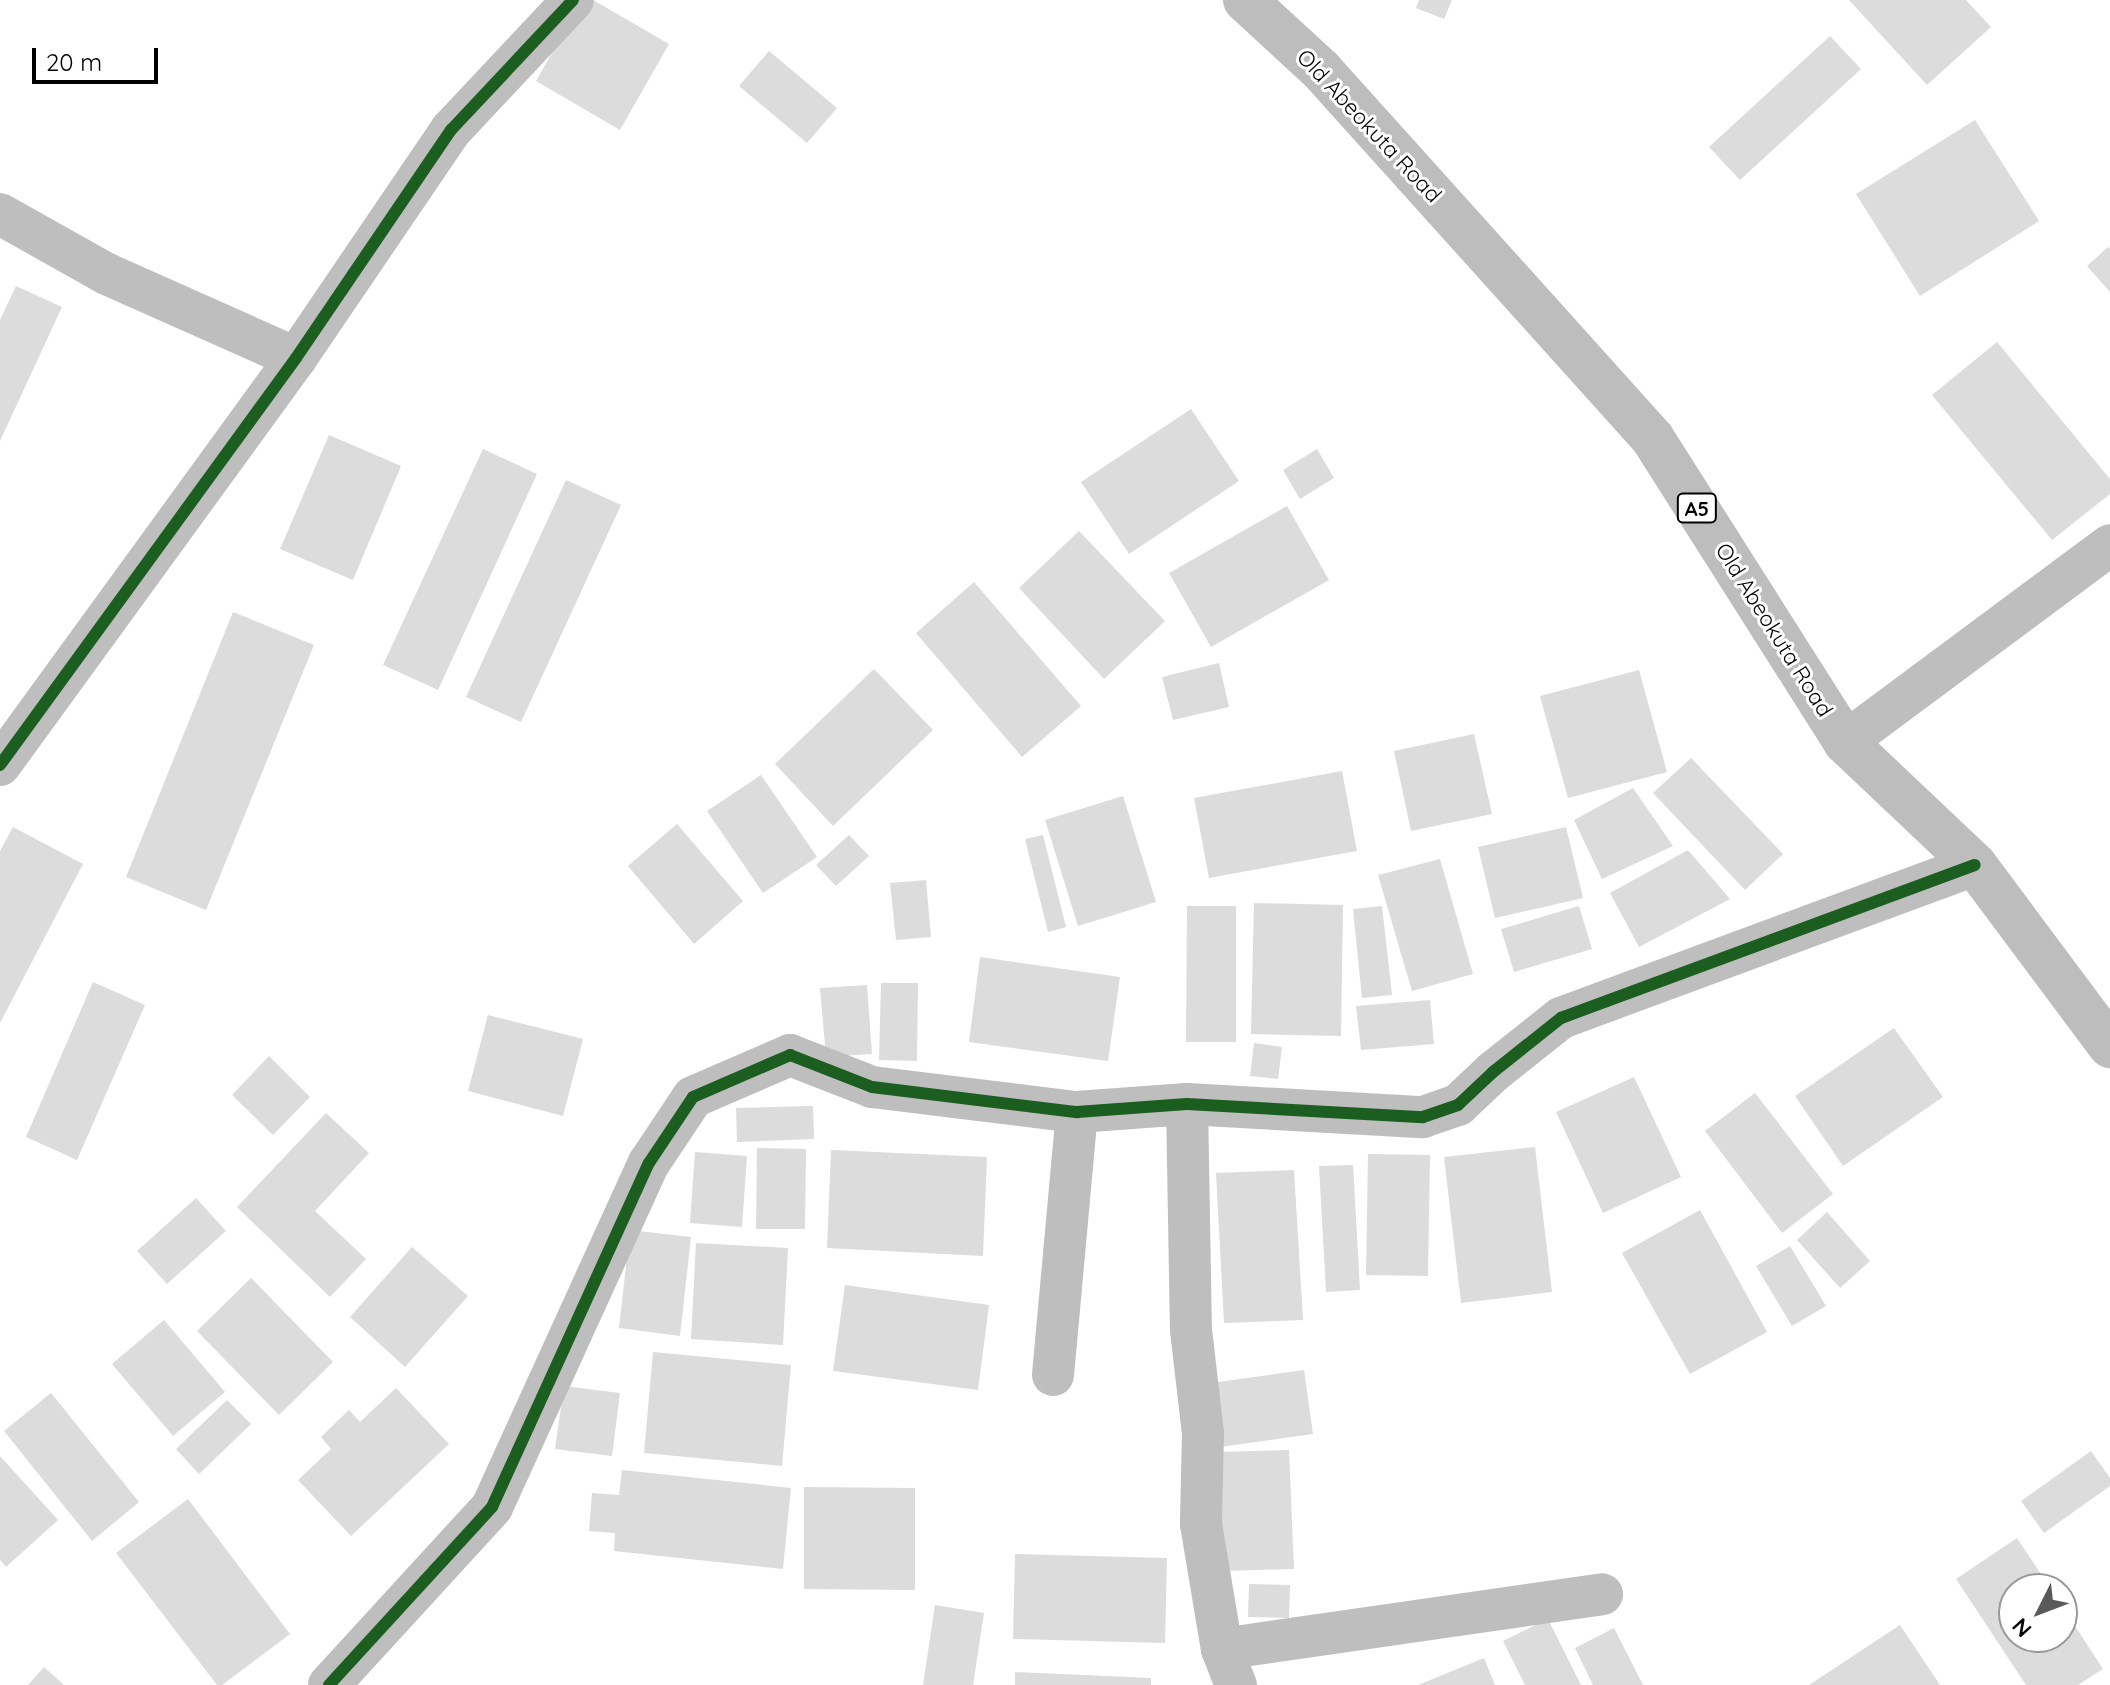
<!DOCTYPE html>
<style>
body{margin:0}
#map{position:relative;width:2110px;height:1685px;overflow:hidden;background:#fff;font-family:Quicksand,sans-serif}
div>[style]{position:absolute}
.building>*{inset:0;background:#dcdcdc}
.street>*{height:42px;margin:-21px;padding:0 21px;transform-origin:21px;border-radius:21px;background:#bebebe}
.highway>*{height:44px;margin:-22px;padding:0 22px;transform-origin:22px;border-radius:22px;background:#bdbdbd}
.cycleway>*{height:12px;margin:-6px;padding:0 6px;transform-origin:6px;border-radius:6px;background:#1b5e20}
span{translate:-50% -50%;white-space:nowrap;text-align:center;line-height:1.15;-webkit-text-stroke:6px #fff;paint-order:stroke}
.shield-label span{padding:2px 6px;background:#fff;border:2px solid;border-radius:6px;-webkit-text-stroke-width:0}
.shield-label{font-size:20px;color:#000;font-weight:700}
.street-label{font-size:22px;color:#000}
.north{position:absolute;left:1998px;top:1573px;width:80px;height:80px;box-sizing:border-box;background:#fff;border:2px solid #999;border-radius:50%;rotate:228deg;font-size:22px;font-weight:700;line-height:32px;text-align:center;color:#000}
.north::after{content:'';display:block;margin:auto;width:28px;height:36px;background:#595959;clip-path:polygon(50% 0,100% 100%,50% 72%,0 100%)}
.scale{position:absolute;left:32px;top:48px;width:126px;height:36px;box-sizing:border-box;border:4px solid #000;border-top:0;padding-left:10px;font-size:24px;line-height:28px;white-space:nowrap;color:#000;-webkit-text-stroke:6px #fff;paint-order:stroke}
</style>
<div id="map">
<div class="building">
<i style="clip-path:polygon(582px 0,593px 0,669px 44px,620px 130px,536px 81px)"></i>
<i style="clip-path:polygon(1419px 0,1452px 0,1444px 19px,1416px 8px)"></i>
<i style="clip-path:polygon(1849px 0,1966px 0,1991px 27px,1927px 85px)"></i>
<i style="clip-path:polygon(1830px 36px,1861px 69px,1740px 180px,1709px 147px)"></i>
<i style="clip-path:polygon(769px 51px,837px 108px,807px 143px,739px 86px)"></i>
<i style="clip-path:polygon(1975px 120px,2039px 221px,1920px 296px,1856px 194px)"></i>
<i style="clip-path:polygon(2108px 247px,2110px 249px,2110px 292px,2087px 266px)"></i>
<i style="clip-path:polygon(16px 286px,62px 307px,0 441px,0 320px)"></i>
<i style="clip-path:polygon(1997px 342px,2110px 479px,2110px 494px,2052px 540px,1932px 395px)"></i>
<i style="clip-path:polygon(1191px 409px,1239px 481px,1129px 554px,1081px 482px)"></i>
<i style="clip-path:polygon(329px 435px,401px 466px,353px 580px,280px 549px)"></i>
<i style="clip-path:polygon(483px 449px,537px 474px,438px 690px,383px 665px)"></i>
<i style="clip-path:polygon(1317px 449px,1334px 478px,1300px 499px,1283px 470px)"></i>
<i style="clip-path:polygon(566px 480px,621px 505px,521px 722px,466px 697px)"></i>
<i style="clip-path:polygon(1287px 506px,1329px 580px,1211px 647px,1169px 573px)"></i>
<i style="clip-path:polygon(1079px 531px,1165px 621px,1104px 679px,1019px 588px)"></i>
<i style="clip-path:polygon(974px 582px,1081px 706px,1022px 757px,916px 633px)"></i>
<i style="clip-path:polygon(233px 612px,314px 645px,206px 910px,126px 877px)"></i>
<i style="clip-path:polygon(1219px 663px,1229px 707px,1173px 720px,1162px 677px)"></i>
<i style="clip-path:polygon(874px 669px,933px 730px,833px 826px,775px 764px)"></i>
<i style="clip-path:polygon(1639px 670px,1667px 772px,1568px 798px,1540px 696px)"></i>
<i style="clip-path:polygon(1474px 734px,1492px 814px,1411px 831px,1394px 751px)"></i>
<i style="clip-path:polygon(1691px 758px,1783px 854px,1745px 890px,1653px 793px)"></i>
<i style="clip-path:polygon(1342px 771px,1357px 851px,1209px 878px,1194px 798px)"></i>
<i style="clip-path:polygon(761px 775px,817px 857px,763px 893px,707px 811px)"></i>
<i style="clip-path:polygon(1633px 788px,1673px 846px,1602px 879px,1574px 820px)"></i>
<i style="clip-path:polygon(1123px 796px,1156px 902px,1078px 926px,1045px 820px)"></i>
<i style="clip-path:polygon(677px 824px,743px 901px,694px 944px,628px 866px)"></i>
<i style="clip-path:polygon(13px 827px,83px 864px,0 1023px,0 851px)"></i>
<i style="clip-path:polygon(1566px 827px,1583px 898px,1495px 918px,1478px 847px)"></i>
<i style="clip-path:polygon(849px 835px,869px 856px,836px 886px,816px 865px)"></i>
<i style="clip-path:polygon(1043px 835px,1066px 927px,1048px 932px,1025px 839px)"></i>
<i style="clip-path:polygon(1688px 850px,1730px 899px,1639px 947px,1610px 893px)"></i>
<i style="clip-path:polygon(1440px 859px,1473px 974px,1412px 991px,1378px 875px)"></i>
<i style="clip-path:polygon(926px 880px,931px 937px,896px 940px,890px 883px)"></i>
<i style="clip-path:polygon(1254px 903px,1343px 905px,1341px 1036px,1251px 1034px)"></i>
<i style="clip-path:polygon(1187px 906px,1236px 906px,1236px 1042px,1186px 1042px)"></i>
<i style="clip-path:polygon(1382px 906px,1392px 995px,1362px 998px,1353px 909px)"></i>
<i style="clip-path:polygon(1579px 906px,1592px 949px,1514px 972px,1501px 929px)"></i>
<i style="clip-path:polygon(980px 957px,1120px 977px,1108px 1061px,969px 1042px)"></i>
<i style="clip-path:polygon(93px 982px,145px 1005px,77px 1160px,26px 1137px)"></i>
<i style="clip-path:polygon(881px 983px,918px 983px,917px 1061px,879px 1060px)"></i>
<i style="clip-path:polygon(867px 985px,872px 1054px,826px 1057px,820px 988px)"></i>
<i style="clip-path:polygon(1430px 1000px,1434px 1044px,1361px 1050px,1356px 1006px)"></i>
<i style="clip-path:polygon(488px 1015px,583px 1039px,563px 1116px,468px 1091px)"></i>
<i style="clip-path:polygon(1894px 1028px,1943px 1097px,1843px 1166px,1795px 1096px)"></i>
<i style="clip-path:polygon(1254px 1043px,1282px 1047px,1278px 1079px,1250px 1076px)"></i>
<i style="clip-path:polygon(269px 1056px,310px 1097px,273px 1135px,232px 1095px)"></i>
<i style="clip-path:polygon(1634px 1077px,1681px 1177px,1603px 1213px,1556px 1112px)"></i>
<i style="clip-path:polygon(1755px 1093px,1833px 1194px,1782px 1233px,1705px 1131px)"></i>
<i style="clip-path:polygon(813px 1106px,814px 1139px,737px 1142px,736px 1108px)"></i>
<i style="clip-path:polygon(326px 1113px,369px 1153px,315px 1211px,366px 1259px,330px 1297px,237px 1207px)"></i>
<i style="clip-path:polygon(1535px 1147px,1552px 1292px,1461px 1303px,1444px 1157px)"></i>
<i style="clip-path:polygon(757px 1148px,806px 1149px,805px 1229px,756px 1229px)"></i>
<i style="clip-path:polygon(831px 1150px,987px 1157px,983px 1256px,827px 1248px)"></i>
<i style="clip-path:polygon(695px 1152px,747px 1156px,742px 1227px,690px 1223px)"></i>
<i style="clip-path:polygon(1368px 1154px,1430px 1155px,1428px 1276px,1366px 1275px)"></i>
<i style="clip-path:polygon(1353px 1165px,1360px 1290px,1326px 1292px,1319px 1166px)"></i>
<i style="clip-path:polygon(1294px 1170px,1303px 1320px,1224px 1323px,1216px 1173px)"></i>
<i style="clip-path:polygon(196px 1198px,226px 1231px,167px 1284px,137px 1251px)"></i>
<i style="clip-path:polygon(1700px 1210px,1767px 1332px,1690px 1374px,1622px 1253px)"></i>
<i style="clip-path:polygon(1827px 1212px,1870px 1261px,1840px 1288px,1797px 1240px)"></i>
<i style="clip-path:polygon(630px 1230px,691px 1237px,680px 1336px,619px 1328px)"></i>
<i style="clip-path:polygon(696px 1243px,788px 1248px,783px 1345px,691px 1339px)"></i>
<i style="clip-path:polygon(1790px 1246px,1826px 1306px,1792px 1326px,1756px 1266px)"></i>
<i style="clip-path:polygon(412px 1247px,468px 1296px,405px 1367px,350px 1317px)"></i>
<i style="clip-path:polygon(251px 1278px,333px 1362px,279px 1415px,197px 1331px)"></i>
<i style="clip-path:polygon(845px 1285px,989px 1305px,978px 1390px,833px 1371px)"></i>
<i style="clip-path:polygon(164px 1320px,225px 1392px,173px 1436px,112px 1364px)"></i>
<i style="clip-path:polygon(653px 1352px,791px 1365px,782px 1466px,644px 1453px)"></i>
<i style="clip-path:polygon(1304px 1370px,1313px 1434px,1220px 1447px,1211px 1383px)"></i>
<i style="clip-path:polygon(564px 1386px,620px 1393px,612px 1456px,555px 1449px)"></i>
<i style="clip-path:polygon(396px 1388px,449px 1444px,351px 1536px,298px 1480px,331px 1449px,321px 1437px,349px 1410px,360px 1422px)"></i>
<i style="clip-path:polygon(51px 1393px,139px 1502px,92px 1541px,4px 1431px)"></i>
<i style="clip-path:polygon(227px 1400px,251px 1424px,199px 1474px,176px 1449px)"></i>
<i style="clip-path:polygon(1289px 1450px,1294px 1569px,1222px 1571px,1218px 1452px)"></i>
<i style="clip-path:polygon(2091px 1451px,2110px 1478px,2110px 1486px,2044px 1533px,2021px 1501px)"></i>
<i style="clip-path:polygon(0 1456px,58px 1520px,6px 1567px,0 1560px)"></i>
<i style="clip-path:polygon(622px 1470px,791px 1488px,783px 1569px,614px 1551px,615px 1533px,589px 1531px,592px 1493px,619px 1495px)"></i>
<i style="clip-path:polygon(804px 1487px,915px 1488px,915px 1590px,804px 1589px)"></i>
<i style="clip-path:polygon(188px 1499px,290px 1634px,222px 1685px,217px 1685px,116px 1553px)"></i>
<i style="clip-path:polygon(2017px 1538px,2051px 1589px,2014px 1589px,2014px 1637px,2062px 1637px,2062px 1606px,2103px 1669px,2078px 1685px,2026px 1685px,1956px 1579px)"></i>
<i style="clip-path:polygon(1015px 1554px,1167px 1558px,1165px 1643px,1013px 1639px)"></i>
<i style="clip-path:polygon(1249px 1584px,1290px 1585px,1289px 1618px,1248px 1617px)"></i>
<i style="clip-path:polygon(935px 1605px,984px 1613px,973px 1685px,923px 1685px)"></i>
<i style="clip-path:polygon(1548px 1619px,1581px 1685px,1525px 1685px,1503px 1641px)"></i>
<i style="clip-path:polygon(1900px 1625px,1940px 1685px,1809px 1685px)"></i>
<i style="clip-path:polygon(1614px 1628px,1643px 1685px,1593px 1685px,1575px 1648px)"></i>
<i style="clip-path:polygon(1484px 1658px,1495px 1685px,1418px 1685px)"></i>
<i style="clip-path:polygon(44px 1667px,64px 1685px,28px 1685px)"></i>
<i style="clip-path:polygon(1015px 1672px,1151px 1678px,1151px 1685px,1015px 1685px)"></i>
</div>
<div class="street">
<i style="left:0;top:214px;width:123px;rotate:29.3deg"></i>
<i style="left:107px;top:274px;width:207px;rotate:24deg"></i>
<i style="left:1845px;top:742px;width:330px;rotate:-36.6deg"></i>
<i style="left:0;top:765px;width:503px;rotate:-53.97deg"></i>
<i style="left:296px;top:358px;width:276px;rotate:-55.8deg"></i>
<i style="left:451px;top:130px;width:178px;rotate:-46.8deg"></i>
<i style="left:1187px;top:1104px;width:226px;rotate:89deg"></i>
<i style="left:1191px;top:1330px;width:104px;rotate:83.4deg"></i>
<i style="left:1203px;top:1433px;width:91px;rotate:91.3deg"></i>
<i style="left:1201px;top:1524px;width:127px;rotate:80.5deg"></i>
<i style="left:1222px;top:1649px;width:39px;rotate:69deg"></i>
<i style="left:1053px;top:1375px;width:264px;rotate:-84.8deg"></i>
<i style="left:1222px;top:1649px;width:384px;rotate:-8.2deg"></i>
<i style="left:329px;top:1685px;width:241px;rotate:-47.5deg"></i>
<i style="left:492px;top:1507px;width:378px;rotate:-65.5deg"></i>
<i style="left:649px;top:1163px;width:79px;rotate:-56.3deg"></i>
<i style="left:693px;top:1097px;width:106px;rotate:-23.4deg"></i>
<i style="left:790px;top:1055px;width:88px;rotate:21.3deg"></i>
<i style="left:872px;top:1087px;width:207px;rotate:7deg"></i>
<i style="left:1077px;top:1112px;width:110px;rotate:-4.2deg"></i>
<i style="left:1187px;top:1104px;width:236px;rotate:3.2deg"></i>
<i style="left:1423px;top:1117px;width:37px;rotate:-19deg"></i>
<i style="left:1458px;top:1105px;width:48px;rotate:-43.3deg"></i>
<i style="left:1493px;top:1072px;width:87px;rotate:-38.5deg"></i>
<i style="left:1561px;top:1018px;width:441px;rotate:-20.3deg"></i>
</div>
<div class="highway">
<i style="left:1245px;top:0;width:103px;rotate:42.6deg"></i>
<i style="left:1321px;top:70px;width:496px;rotate:48deg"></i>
<i style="left:1653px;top:439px;width:359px;rotate:57.6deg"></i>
<i style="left:1845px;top:742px;width:179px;rotate:43.4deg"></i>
<i style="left:1975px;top:865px;width:226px;rotate:53.3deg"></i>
</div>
<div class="cycleway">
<i style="left:0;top:765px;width:503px;rotate:-53.97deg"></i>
<i style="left:296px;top:358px;width:276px;rotate:-55.8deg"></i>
<i style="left:451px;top:130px;width:178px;rotate:-46.8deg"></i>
<i style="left:329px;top:1685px;width:241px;rotate:-47.5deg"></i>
<i style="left:492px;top:1507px;width:378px;rotate:-65.5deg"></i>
<i style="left:649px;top:1163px;width:79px;rotate:-56.3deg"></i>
<i style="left:693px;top:1097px;width:106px;rotate:-23.4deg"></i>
<i style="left:790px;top:1055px;width:88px;rotate:21.3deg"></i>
<i style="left:872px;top:1087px;width:207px;rotate:7deg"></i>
<i style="left:1077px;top:1112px;width:110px;rotate:-4.2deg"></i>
<i style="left:1187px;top:1104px;width:236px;rotate:3.2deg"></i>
<i style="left:1423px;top:1117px;width:37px;rotate:-19deg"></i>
<i style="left:1458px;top:1105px;width:48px;rotate:-43.3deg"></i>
<i style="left:1493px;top:1072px;width:87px;rotate:-38.5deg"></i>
<i style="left:1561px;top:1018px;width:441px;rotate:-20.3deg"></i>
</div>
<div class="shield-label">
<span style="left:1697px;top:508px">A5</span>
</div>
<div class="street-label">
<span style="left:1369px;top:126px;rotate:47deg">Old Abeokuta Road</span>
<span style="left:1774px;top:630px;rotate:58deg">Old Abeokuta Road</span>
</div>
<div class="north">N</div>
<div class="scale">20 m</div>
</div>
